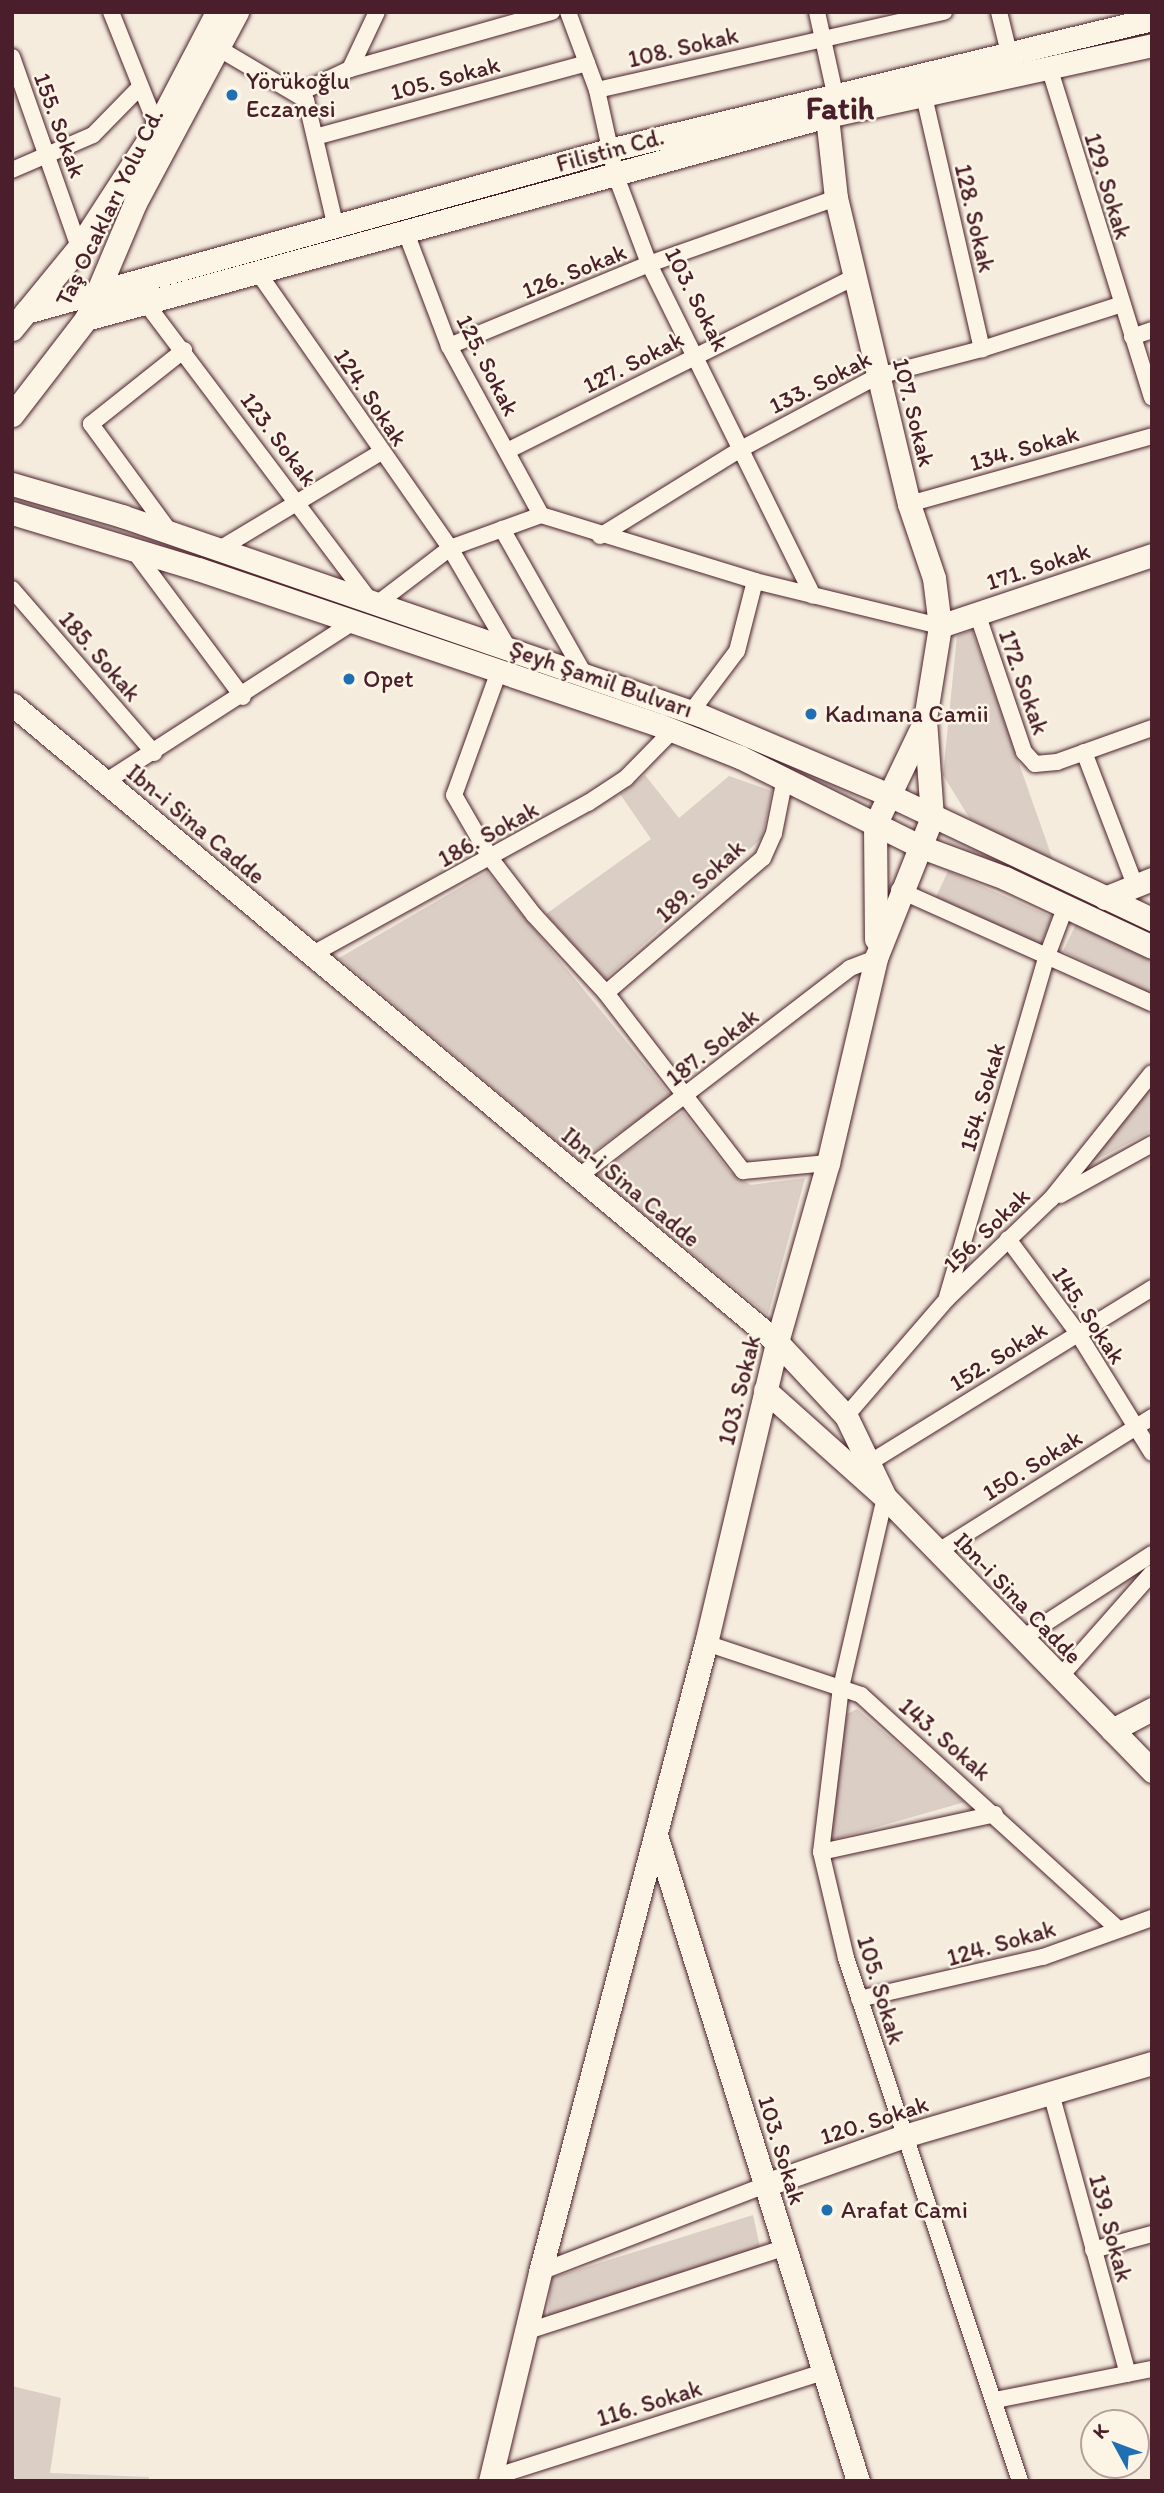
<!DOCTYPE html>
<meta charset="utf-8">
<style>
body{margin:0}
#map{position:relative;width:1164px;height:2493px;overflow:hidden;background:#f5ecde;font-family:Itim,sans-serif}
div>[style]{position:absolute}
.green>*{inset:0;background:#dbcec4}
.roads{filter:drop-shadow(0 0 2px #4a1f2b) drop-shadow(0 0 2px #4a1f2b)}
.street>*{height:16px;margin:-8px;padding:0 8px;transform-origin:8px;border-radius:8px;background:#fcf5e5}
.secondary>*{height:23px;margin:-11.5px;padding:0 11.5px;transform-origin:11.5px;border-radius:11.5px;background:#fcf5e5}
.dots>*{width:19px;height:19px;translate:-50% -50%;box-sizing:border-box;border:4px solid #fcf5e5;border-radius:50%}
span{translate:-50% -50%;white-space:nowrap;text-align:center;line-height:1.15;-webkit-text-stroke:5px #fcf5e5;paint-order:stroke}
.street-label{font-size:24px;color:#4a1f2b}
.poi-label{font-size:24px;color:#4a1f2b}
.left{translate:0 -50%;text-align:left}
.district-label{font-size:32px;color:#4a1f2b;font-weight:700}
.frame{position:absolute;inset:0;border:14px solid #4a1f2b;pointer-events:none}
.north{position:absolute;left:1080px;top:2409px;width:70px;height:70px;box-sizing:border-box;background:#fcf5e5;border:2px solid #b59f9b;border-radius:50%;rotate:311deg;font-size:19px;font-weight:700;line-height:28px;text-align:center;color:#4a1f2b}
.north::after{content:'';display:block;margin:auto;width:24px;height:32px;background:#1f6fb2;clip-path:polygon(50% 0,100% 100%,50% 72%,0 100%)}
</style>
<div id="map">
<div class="green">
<i style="clip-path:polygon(972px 630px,1054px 863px,970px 819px,943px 775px,957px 636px)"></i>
<i style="clip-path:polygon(645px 775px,679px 818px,729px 776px,772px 791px,762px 838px,605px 979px,546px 914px,651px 839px,620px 794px)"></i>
<i style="clip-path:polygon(948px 871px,1052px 917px,1041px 945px,936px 897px)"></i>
<i style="clip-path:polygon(487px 872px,671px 1096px,580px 1161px,339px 958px)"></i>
<i style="clip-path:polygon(1077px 922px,1152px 957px,1152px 995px,1063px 951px)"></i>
<i style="clip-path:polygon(1152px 1086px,1152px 1131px,1090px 1163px)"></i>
<i style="clip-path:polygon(683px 1112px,730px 1172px,751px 1185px,805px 1178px,768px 1315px,595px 1175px)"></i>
<i style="clip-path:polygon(857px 1709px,965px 1802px,828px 1841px,845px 1715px)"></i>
<i style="clip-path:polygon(753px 2215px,761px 2252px,547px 2325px,551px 2278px)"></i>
<i style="clip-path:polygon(12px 2386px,61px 2398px,50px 2473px,149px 2477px,149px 2481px,12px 2481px)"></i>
</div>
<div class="roads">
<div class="street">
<i style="left:111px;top:12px;width:124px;rotate:68.2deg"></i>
<i style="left:568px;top:12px;width:83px;rotate:69.6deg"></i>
<i style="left:597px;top:90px;width:88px;rotate:77.5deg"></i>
<i style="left:616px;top:176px;width:94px;rotate:69.4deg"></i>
<i style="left:649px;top:264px;width:370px;rotate:63.7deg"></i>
<i style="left:817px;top:12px;width:84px;rotate:77.6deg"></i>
<i style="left:999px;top:12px;width:42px;rotate:76.3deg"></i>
<i style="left:218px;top:48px;width:102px;rotate:30.6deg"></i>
<i style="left:306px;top:100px;width:131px;rotate:76.8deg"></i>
<i style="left:12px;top:57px;width:201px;rotate:70.6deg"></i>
<i style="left:1049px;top:67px;width:346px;rotate:72.7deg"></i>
<i style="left:350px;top:69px;width:63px;rotate:-64.7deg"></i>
<i style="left:597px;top:90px;width:356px;rotate:-12.7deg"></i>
<i style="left:297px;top:94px;width:59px;rotate:-25.3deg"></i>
<i style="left:350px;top:69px;width:210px;rotate:-15.8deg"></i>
<i style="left:924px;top:96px;width:260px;rotate:77.1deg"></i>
<i style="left:315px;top:137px;width:282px;rotate:-15.2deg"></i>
<i style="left:12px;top:170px;width:88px;rotate:-23.4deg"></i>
<i style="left:93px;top:135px;width:67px;rotate:-45.6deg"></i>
<i style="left:405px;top:230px;width:124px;rotate:69.2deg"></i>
<i style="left:449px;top:346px;width:192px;rotate:61.4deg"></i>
<i style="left:257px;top:271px;width:338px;rotate:55.1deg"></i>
<i style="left:450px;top:548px;width:119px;rotate:59.8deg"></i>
<i style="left:145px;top:302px;width:381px;rotate:53deg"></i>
<i style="left:374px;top:606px;width:96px;rotate:-37.3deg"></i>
<i style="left:450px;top:548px;width:97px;rotate:-19.9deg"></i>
<i style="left:541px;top:515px;width:224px;rotate:17.1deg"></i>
<i style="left:1132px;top:337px;width:21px;rotate:-19deg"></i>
<i style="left:449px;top:346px;width:216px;rotate:-22.3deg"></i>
<i style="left:649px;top:264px;width:198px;rotate:-19.4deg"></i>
<i style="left:507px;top:451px;width:389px;rotate:-26.6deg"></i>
<i style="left:909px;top:504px;width:252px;rotate:-15.6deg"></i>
<i style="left:502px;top:529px;width:169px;rotate:60.5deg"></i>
<i style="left:170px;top:532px;width:134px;rotate:-126.2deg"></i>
<i style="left:91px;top:424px;width:119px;rotate:-38.5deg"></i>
<i style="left:600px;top:536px;width:166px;rotate:-31.7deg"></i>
<i style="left:741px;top:449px;width:155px;rotate:-28.1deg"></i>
<i style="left:878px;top:376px;width:107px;rotate:-14.6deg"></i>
<i style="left:982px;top:349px;width:147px;rotate:-17.8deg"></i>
<i style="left:218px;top:550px;width:190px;rotate:-31deg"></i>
<i style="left:134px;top:551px;width:182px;rotate:53.3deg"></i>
<i style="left:12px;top:589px;width:217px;rotate:49.1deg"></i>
<i style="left:977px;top:613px;width:147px;rotate:71.3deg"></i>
<i style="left:1024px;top:752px;width:16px;rotate:47deg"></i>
<i style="left:1035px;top:764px;width:22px;rotate:-5deg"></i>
<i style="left:1057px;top:762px;width:101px;rotate:-19.7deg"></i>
<i style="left:499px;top:671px;width:132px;rotate:109.9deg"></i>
<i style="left:454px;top:795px;width:74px;rotate:60deg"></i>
<i style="left:491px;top:859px;width:71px;rotate:52.5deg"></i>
<i style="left:534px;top:915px;width:106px;rotate:47.3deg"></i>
<i style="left:606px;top:993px;width:225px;rotate:52.4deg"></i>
<i style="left:743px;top:1171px;width:85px;rotate:-5.4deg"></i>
<i style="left:691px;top:712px;width:76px;rotate:-53deg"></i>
<i style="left:737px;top:651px;width:72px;rotate:-75.6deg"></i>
<i style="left:755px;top:581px;width:190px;rotate:13.7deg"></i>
<i style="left:1084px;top:752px;width:142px;rotate:69deg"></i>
<i style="left:105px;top:782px;width:294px;rotate:-32.8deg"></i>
<i style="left:899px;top:890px;width:277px;rotate:24.1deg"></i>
<i style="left:311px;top:955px;width:316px;rotate:-28.8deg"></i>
<i style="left:588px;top:803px;width:45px;rotate:-33.3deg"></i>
<i style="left:626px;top:778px;width:66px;rotate:-45.6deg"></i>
<i style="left:606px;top:993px;width:207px;rotate:-40.7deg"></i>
<i style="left:763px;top:858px;width:27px;rotate:-66deg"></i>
<i style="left:774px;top:833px;width:56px;rotate:-78.7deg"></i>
<i style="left:578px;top:1177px;width:343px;rotate:-37.5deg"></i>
<i style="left:850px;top:968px;width:28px;rotate:-21deg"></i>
<i style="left:1060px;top:1195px;width:105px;rotate:-29deg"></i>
<i style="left:1008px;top:1239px;width:116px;rotate:53.4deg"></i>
<i style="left:1077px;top:1332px;width:142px;rotate:58.2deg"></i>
<i style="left:947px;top:1297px;width:355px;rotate:-73.7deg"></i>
<i style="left:1047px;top:956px;width:51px;rotate:-69.4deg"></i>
<i style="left:846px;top:1416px;width:155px;rotate:-49.2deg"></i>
<i style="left:947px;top:1299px;width:144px;rotate:-43.9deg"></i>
<i style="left:1051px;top:1199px;width:161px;rotate:-51.3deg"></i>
<i style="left:869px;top:1463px;width:333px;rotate:-31.7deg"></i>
<i style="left:885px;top:1497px;width:195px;rotate:103deg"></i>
<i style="left:841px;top:1687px;width:166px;rotate:96.9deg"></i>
<i style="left:821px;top:1852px;width:109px;rotate:76.7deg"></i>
<i style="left:846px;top:1958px;width:551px;rotate:71.6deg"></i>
<i style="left:937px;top:1552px;width:254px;rotate:-32.1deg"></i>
<i style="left:1021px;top:1639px;width:156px;rotate:-33deg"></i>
<i style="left:706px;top:1643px;width:163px;rotate:18.5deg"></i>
<i style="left:861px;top:1695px;width:348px;rotate:42.3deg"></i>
<i style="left:1059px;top:1678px;width:140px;rotate:-48.5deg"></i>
<i style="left:821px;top:1852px;width:178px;rotate:-12.3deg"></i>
<i style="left:859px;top:1999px;width:189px;rotate:-12.9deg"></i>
<i style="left:1043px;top:1957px;width:116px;rotate:-19.7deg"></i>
<i style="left:1051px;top:2093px;width:291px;rotate:74.7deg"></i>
<i style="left:1093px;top:2250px;width:61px;rotate:-15.2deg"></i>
<i style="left:540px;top:2272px;width:241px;rotate:-21.1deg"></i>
<i style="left:525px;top:2332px;width:272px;rotate:-18deg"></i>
<i style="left:995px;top:2400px;width:160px;rotate:-11.2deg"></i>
<i style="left:491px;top:2478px;width:346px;rotate:-17.7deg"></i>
</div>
<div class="secondary">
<i style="left:26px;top:312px;width:605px;rotate:-15.53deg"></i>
<i style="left:609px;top:150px;width:559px;rotate:-13.56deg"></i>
<i style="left:86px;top:319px;width:768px;rotate:-15.32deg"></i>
<i style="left:827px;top:116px;width:333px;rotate:-12.3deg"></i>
<i style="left:12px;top:329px;width:106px;rotate:-50.7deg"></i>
<i style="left:79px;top:247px;width:143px;rotate:-57deg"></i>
<i style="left:157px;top:127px;width:130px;rotate:-62.4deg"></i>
<i style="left:12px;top:415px;width:121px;rotate:-52.4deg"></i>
<i style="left:86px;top:319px;width:126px;rotate:-67.1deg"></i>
<i style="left:135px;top:203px;width:217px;rotate:-61.9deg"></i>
<i style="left:12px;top:484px;width:115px;rotate:16.2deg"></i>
<i style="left:122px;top:516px;width:611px;rotate:19deg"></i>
<i style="left:700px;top:715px;width:203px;rotate:22.9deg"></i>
<i style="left:887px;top:794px;width:293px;rotate:25.3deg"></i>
<i style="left:12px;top:513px;width:194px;rotate:16.8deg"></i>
<i style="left:198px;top:569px;width:487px;rotate:18.7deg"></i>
<i style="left:659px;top:725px;width:87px;rotate:21.6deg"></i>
<i style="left:740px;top:757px;width:200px;rotate:26.4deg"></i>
<i style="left:919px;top:846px;width:92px;rotate:20.4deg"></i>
<i style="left:1005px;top:878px;width:162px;rotate:25.1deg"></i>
<i style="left:940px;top:626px;width:224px;rotate:-18.5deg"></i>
<i style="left:12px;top:704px;width:996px;rotate:39.83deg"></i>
<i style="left:777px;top:1342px;width:101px;rotate:47deg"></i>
<i style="left:846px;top:1416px;width:90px;rotate:64.3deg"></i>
<i style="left:885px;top:1497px;width:383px;rotate:45.7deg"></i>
<i style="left:1105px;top:898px;width:51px;rotate:-22deg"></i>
<i style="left:876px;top:939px;width:114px;rotate:-90.5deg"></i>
<i style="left:875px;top:825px;width:111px;rotate:-64.4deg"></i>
<i style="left:765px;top:1390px;width:154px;rotate:41.8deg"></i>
<i style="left:1112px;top:1730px;width:45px;rotate:-27.7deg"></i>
<i style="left:656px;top:1835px;width:677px;rotate:72.64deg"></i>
<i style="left:765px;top:2185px;width:147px;rotate:-19.4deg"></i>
<i style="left:904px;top:2136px;width:259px;rotate:-16.4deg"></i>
<i style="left:490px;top:2481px;width:215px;rotate:-76.5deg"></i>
<i style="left:540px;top:2272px;width:651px;rotate:-75.22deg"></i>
<i style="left:706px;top:1643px;width:309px;rotate:-76.7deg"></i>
<i style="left:777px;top:1342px;width:186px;rotate:-74.1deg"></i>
<i style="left:828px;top:1163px;width:211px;rotate:-76.8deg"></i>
<i style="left:876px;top:958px;width:152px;rotate:-68.3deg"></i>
<i style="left:932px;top:817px;width:98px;rotate:-94.1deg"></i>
<i style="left:925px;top:719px;width:94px;rotate:-80.8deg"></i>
<i style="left:940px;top:626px;width:48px;rotate:-97.1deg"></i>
<i style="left:934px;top:578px;width:78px;rotate:-108.7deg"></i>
<i style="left:909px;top:504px;width:315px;rotate:-103.4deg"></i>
<i style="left:836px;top:198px;width:82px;rotate:-96.3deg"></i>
<i style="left:827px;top:116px;width:23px;rotate:-70deg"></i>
</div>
</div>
<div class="dots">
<i style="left:232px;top:95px;background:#1f6fb2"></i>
<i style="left:349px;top:679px;background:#1f6fb2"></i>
<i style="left:811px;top:714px;background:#1f6fb2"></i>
<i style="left:827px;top:2210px;background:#1f6fb2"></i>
</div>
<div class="street-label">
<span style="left:683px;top:47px;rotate:-13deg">108. Sokak</span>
<span style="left:445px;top:78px;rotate:-15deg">105. Sokak</span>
<span style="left:60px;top:125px;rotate:70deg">155. Sokak</span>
<span style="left:610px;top:150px;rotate:-15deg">Filistin Cd.</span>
<span style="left:1108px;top:186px;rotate:73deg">129. Sokak</span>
<span style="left:109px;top:207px;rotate:-64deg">Taş Ocakları Yolu Cd.</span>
<span style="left:975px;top:218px;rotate:77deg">128. Sokak</span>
<span style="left:574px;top:271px;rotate:-22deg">126. Sokak</span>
<span style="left:697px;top:299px;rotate:63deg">103. Sokak</span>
<span style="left:633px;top:362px;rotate:-27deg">127. Sokak</span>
<span style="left:488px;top:365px;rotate:63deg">125. Sokak</span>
<span style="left:820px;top:382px;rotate:-27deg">133. Sokak</span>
<span style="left:371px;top:397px;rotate:56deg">124. Sokak</span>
<span style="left:914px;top:412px;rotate:76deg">107. Sokak</span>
<span style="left:279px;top:439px;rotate:53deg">123. Sokak</span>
<span style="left:1024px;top:448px;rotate:-16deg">134. Sokak</span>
<span style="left:1038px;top:566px;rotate:-18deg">171. Sokak</span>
<span style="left:100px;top:656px;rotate:49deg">185. Sokak</span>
<span style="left:601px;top:679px;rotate:19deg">Şeyh Şamil Bulvarı</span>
<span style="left:1024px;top:682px;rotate:71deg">172. Sokak</span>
<span style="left:196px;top:824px;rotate:40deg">Ibn-i Sina Cadde</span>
<span style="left:488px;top:834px;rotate:-29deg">186. Sokak</span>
<span style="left:700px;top:881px;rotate:-42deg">189. Sokak</span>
<span style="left:712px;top:1047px;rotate:-38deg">187. Sokak</span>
<span style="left:982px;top:1097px;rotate:-74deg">154. Sokak</span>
<span style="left:631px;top:1187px;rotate:40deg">Ibn-i Sina Cadde</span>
<span style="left:986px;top:1230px;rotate:-44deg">156. Sokak</span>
<span style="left:1089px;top:1315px;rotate:56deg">145. Sokak</span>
<span style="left:998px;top:1356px;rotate:-32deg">152. Sokak</span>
<span style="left:739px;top:1390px;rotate:-76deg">103. Sokak</span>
<span style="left:1032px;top:1465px;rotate:-32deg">150. Sokak</span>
<span style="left:1018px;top:1598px;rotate:46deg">Ibn-i Sina Cadde</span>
<span style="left:945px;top:1739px;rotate:41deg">143. Sokak</span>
<span style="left:1001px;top:1943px;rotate:-16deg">124. Sokak</span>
<span style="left:881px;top:1990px;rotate:73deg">105. Sokak</span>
<span style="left:874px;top:2120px;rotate:-18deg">120. Sokak</span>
<span style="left:782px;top:2150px;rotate:73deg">103. Sokak</span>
<span style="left:1111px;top:2228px;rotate:75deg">139. Sokak</span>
<span style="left:649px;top:2403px;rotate:-17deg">116. Sokak</span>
</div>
<div class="poi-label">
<span class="left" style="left:246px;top:95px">Yörükoğlu<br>Eczanesi</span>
<span class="left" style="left:363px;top:679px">Opet</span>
<span class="left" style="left:825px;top:714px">Kadınana Camii</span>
<span class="left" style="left:841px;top:2210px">Arafat Cami</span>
</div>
<div class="district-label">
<span style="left:840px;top:108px">Fatih</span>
</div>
<div class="frame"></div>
<div class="north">K</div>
</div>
